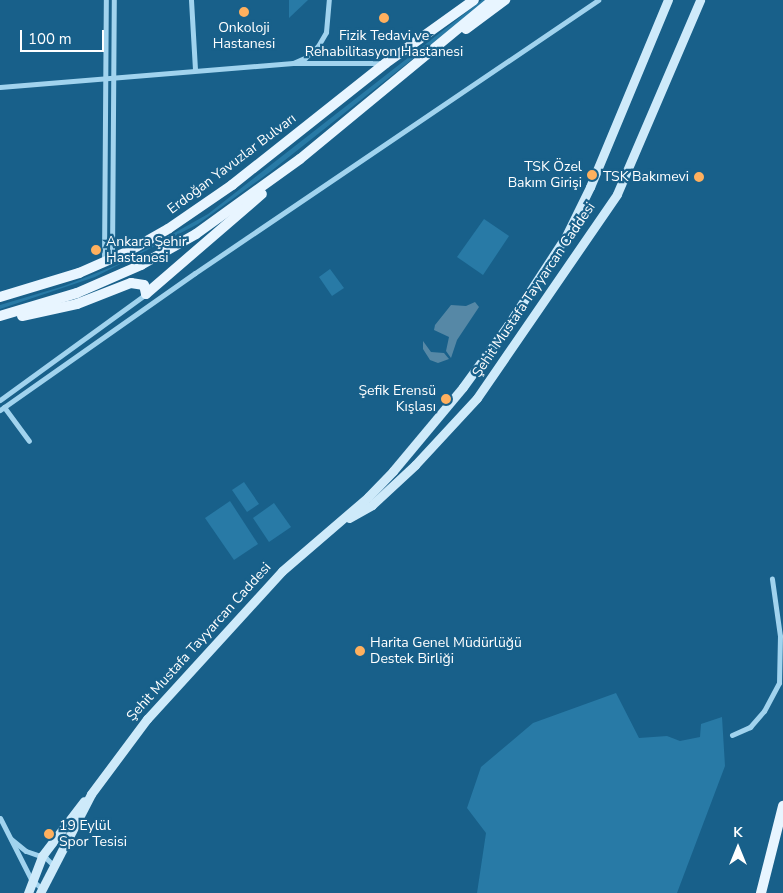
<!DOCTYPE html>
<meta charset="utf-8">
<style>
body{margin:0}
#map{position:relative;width:783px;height:893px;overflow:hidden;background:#18608a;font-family:"Nunito Sans",sans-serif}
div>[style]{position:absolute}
.green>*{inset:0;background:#287aa6}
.water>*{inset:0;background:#5688a6}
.minor>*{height:5px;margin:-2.5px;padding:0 2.5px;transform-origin:2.5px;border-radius:2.5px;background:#a1d3ee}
.secondary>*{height:9px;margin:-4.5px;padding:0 4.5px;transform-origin:4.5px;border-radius:4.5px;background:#ceeafa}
.primary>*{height:10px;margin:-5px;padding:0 5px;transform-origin:5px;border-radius:5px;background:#e8f5ff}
.dots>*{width:14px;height:14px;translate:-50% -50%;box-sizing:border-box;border:2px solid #18608a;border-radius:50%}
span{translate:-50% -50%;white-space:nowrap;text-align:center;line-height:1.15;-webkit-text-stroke:4.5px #18608a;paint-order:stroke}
.poi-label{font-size:14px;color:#fff}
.right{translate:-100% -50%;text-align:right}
.left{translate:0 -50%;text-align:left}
.street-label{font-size:14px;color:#fff}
.north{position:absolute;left:713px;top:823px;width:50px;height:50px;-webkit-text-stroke:4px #18608a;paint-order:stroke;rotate:0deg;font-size:14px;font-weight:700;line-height:20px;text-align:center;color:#fff}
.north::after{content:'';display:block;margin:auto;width:18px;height:22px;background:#fff;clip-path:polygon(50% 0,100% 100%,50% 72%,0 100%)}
.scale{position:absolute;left:20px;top:30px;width:84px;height:22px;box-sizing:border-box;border:2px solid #fff;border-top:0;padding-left:6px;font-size:15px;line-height:18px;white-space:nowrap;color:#fff;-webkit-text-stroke:4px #18608a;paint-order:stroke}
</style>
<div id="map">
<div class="green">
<i style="clip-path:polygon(289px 0,308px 0,289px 18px)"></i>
<i style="clip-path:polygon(482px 0,487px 0,270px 172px,198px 224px,95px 277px,0 309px,0 305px,64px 286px,119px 264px,208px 214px)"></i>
<i style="clip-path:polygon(484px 219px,509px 236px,483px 275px,457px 257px)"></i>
<i style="clip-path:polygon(330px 269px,344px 288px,332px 296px,319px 277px)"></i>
<i style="clip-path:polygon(244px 482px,259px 504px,247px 512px,232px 490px)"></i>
<i style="clip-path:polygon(230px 501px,258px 544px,234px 560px,205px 518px)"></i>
<i style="clip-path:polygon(274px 503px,291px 527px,269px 542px,253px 518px)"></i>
<i style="clip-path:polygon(616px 693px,639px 738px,667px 736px,680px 741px,700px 737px,701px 724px,722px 717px,725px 766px,677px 893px,477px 893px,486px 833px,467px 808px,481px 767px,533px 723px)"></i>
</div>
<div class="water">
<i style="clip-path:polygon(475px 302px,479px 307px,457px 340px,451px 358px,446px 351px,449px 337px,434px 330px,435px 325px,451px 305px,466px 306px)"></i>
<i style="clip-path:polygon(423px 341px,431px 352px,444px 353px,449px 359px,438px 363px,430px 360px,423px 349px)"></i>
</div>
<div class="minor">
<i style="left:191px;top:0;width:70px;rotate:86.7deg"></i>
<i style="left:294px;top:63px;width:89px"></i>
<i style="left:0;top:87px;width:294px;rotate:-4.7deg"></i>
<i style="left:293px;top:63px;width:13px;rotate:-23deg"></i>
<i style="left:305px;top:58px;width:18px;rotate:-43deg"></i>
<i style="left:318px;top:46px;width:16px;rotate:-60deg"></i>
<i style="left:326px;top:32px;width:32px;rotate:-85deg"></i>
<i style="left:112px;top:258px;width:258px;rotate:-89.6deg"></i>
<i style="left:104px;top:262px;width:262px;rotate:-89.6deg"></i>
<i style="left:0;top:400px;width:180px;rotate:-36deg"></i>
<i style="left:4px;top:407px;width:42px;rotate:53.7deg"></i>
<i style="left:0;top:410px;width:238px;rotate:-35.1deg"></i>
<i style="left:195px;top:273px;width:487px;rotate:-34.1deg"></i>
<i style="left:732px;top:735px;width:20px;rotate:-24deg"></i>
<i style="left:750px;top:727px;width:21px;rotate:-49deg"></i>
<i style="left:764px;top:711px;width:32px;rotate:-62deg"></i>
<i style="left:779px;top:683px;width:47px;rotate:-88.8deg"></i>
<i style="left:780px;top:636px;width:58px;rotate:-98deg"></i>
<i style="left:0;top:818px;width:68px;rotate:63.1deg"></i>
<i style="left:31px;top:879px;width:15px;rotate:42deg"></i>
<i style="left:11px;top:839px;width:19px;rotate:39deg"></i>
<i style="left:26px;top:851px;width:21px;rotate:19deg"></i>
<i style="left:46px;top:858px;width:10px;rotate:45deg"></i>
</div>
<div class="secondary">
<i style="left:349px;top:518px;width:26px;rotate:-29deg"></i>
<i style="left:372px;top:505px;width:59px;rotate:-42.9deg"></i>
<i style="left:415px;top:465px;width:91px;rotate:-47.2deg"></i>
<i style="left:477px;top:398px;width:247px;rotate:-55.5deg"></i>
<i style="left:617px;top:194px;width:211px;rotate:-66.8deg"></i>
<i style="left:28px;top:893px;width:40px;rotate:-69deg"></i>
<i style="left:42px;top:856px;width:69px;rotate:-52.6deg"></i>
<i style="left:40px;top:893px;width:111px;rotate:-62.7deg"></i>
<i style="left:91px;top:794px;width:94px;rotate:-53.3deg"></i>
<i style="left:147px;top:719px;width:200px;rotate:-47.6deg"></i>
<i style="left:282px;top:571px;width:113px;rotate:-40.7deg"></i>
<i style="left:368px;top:497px;width:36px;rotate:-46deg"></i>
<i style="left:393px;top:471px;width:109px;rotate:-50.2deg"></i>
<i style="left:463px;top:387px;width:77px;rotate:-54deg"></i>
<i style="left:508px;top:325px;width:106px;rotate:-56.9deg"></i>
<i style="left:566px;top:236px;width:55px;rotate:-63.9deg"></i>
<i style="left:590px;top:187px;width:203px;rotate:-67.4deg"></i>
</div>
<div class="primary">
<i style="left:466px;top:29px;width:49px;rotate:-36.6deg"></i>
<i style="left:0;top:297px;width:83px;rotate:-16.9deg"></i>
<i style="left:79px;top:273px;width:55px;rotate:-23.7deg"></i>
<i style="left:129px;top:251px;width:45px;rotate:-29.4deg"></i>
<i style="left:168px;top:229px;width:78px;rotate:-34.5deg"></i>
<i style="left:232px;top:185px;width:196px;rotate:-38.4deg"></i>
<i style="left:386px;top:63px;width:108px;rotate:-35.6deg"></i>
<i style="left:0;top:316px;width:80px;rotate:-16.6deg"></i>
<i style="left:77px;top:293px;width:70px;rotate:-23.6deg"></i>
<i style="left:141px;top:265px;width:63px;rotate:-29.4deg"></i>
<i style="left:196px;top:234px;width:128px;rotate:-35.8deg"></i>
<i style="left:300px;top:159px;width:250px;rotate:-39.5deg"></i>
<i style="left:22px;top:316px;width:56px;rotate:-12.3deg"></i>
<i style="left:77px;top:304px;width:58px;rotate:-21.3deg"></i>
<i style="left:131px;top:283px;width:13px;rotate:9deg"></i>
<i style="left:144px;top:285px;width:9px;rotate:77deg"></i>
<i style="left:146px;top:294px;width:153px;rotate:-40.8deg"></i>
<i style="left:761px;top:893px;width:90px;rotate:-75.8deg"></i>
</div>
<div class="dots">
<i style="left:244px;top:12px;background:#ffb05e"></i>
<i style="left:384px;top:18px;background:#ffb05e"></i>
<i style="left:592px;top:175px;background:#ffb05e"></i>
<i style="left:699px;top:177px;background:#ffb05e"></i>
<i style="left:96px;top:250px;background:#ffb05e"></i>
<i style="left:446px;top:399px;background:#ffb05e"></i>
<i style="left:360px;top:651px;background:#ffb05e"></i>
<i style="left:49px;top:834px;background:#ffb05e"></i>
</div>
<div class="poi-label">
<span style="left:244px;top:36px">Onkoloji<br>Hastanesi</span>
<span style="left:384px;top:44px">Fizik Tedavi ve<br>Rehabilitasyon Hastanesi</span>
<span class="right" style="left:582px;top:175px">TSK Özel<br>Bakım Girişi</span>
<span class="right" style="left:689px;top:177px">TSK Bakımevi</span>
<span class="left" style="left:106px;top:250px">Ankara Şehir<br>Hastanesi</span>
<span class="right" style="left:436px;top:399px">Şefik Erensü<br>Kışlası</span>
<span class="left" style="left:370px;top:651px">Harita Genel Müdürlüğü<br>Destek Birliği</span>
<span class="left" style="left:59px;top:834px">19 Eylül<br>Spor Tesisi</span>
</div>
<div class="street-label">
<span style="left:232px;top:164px;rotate:-37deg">Erdoğan Yavuzlar Bulvarı</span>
<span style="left:534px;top:290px;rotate:-56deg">Şehit Mustafa Tayyarcan Caddesi</span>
<span style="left:199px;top:642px;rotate:-48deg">Şehit Mustafa Tayyarcan Caddesi</span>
</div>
<div class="north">K</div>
<div class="scale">100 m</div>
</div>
